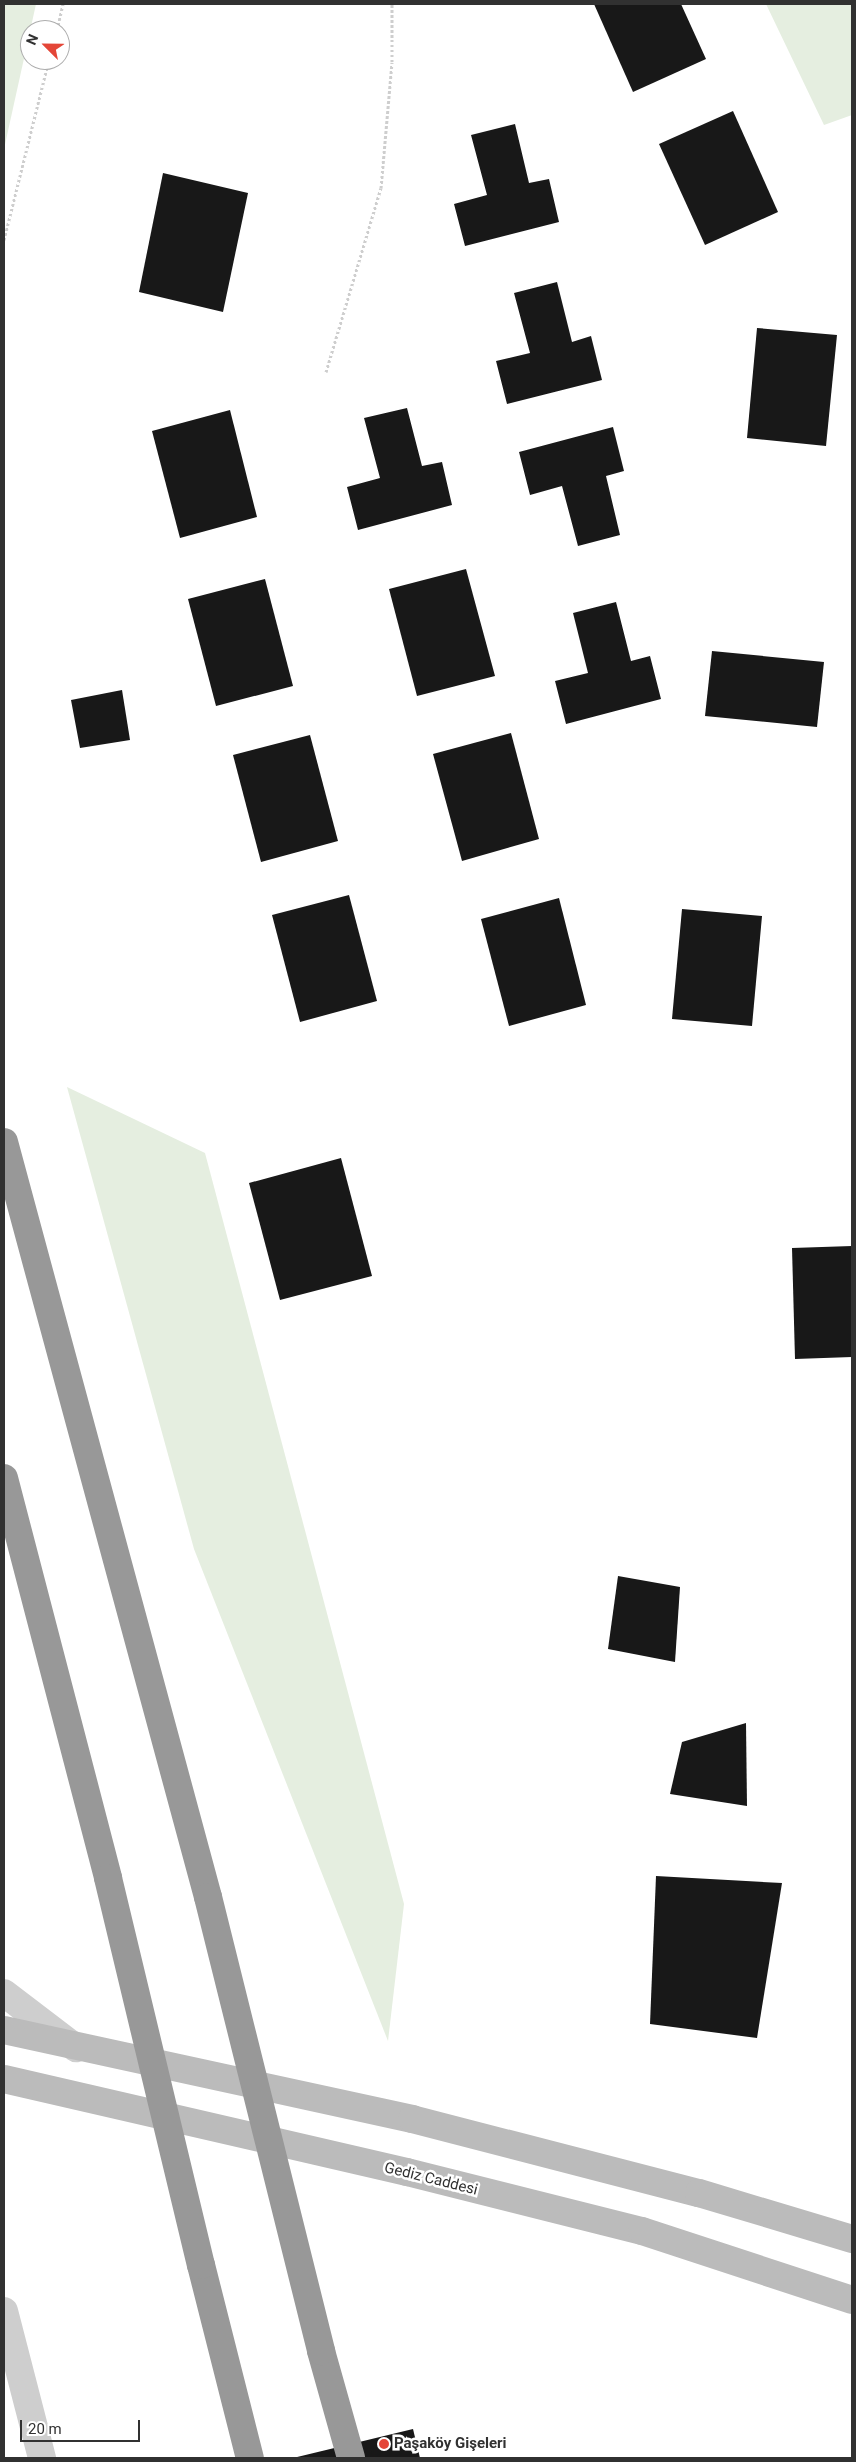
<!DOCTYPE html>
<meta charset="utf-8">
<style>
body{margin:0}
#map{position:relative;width:856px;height:2462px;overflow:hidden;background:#fff;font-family:Roboto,sans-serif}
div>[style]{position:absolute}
.green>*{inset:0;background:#e5eee0}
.building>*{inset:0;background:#181818}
.path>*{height:3px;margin-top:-1.5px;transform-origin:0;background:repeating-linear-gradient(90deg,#cecece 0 2.5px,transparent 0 5px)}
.tertiary>*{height:28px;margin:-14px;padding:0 14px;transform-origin:14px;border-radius:14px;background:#cecece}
.secondary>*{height:28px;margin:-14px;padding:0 14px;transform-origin:14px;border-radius:14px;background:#bbb}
.motorway>*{height:28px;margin:-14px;padding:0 14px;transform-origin:14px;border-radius:14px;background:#989898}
.motorway-bridge>*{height:28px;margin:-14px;padding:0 14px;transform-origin:14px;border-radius:14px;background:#989898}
.dots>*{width:14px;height:14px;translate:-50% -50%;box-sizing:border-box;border:2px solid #fff;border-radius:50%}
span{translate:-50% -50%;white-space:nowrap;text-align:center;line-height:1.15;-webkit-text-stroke:5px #fff;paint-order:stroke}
.street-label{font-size:15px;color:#313131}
.poi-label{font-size:15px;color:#313131;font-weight:700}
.left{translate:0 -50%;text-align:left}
.frame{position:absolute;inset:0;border:5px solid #313131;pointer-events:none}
.north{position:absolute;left:20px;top:20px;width:50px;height:50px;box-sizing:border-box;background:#fff;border:1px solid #adadad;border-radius:50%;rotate:293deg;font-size:14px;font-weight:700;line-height:20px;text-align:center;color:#313131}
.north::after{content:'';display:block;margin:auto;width:18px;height:22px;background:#e44638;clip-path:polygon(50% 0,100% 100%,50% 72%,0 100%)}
.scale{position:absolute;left:20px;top:2420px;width:120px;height:22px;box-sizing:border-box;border:2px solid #313131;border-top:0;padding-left:6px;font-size:15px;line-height:18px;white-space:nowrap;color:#313131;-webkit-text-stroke:4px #fff;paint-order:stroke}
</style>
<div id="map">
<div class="green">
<i style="clip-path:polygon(4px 4px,36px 4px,4px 149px)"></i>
<i style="clip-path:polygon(766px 4px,852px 4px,852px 115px,824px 125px)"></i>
<i style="clip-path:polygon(67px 1087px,205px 1153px,404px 1904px,388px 2041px,194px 1549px)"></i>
</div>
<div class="building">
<i style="clip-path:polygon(594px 4px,681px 4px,706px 59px,633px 92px)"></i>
<i style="clip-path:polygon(733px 111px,778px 212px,705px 245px,659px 144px)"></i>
<i style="clip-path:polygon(515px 124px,529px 183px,549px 179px,559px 222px,465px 246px,454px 204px,487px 195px,471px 135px)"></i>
<i style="clip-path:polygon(163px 173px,248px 193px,223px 312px,139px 292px)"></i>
<i style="clip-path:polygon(557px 282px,572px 342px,591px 336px,602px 380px,507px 404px,496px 361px,530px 353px,514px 293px)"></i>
<i style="clip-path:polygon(757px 328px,837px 335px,826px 446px,747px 438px)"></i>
<i style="clip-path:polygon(407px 408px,422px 466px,442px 462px,452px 505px,358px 530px,347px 487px,380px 478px,364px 418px)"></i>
<i style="clip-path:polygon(230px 410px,257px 517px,180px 538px,152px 431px)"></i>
<i style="clip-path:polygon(613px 427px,624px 471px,606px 476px,620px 535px,578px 546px,562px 486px,530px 495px,519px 452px)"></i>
<i style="clip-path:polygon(466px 569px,495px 676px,417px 696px,389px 589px)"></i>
<i style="clip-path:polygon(265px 579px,293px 686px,216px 706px,188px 599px)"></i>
<i style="clip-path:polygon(616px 602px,631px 661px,650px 656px,661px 699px,566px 724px,555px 681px,588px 673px,573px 613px)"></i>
<i style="clip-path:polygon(712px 651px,824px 662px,817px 727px,705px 716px)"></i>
<i style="clip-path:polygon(122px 690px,130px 740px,80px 748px,71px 700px)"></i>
<i style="clip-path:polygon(511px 733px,539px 839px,462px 861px,433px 754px)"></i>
<i style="clip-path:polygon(310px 735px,338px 841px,261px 862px,233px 755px)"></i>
<i style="clip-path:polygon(349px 895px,377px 1001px,300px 1022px,272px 915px)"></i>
<i style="clip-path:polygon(559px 898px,586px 1005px,509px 1026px,481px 919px)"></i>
<i style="clip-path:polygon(682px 909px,762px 916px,752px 1026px,672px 1019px)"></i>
<i style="clip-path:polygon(341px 1158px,372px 1276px,280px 1300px,249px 1183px)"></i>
<i style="clip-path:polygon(852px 1246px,852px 1357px,795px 1359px,792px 1248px)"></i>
<i style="clip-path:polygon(618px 1576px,680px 1587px,675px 1662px,608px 1649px)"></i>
<i style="clip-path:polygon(746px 1723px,747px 1806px,670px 1794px,682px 1742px)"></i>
<i style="clip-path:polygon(656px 1876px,782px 1883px,757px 2038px,650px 2024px)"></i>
<i style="clip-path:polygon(413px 2429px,420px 2458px,293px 2458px)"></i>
</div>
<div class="path">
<i style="left:57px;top:30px;width:27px;rotate:-77deg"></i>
<i style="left:4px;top:240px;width:186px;rotate:-76deg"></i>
<i style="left:326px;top:372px;width:192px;rotate:-73.4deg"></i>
<i style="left:381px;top:188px;width:126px;rotate:-85deg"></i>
<i style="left:392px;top:62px;width:58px;rotate:-90deg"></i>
</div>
<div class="tertiary">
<i style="left:4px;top:1993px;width:91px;rotate:37.4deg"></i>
<i style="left:4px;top:2311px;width:152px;rotate:75.5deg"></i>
</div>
<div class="secondary">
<i style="left:4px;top:2030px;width:418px;rotate:12.3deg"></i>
<i style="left:412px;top:2119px;width:296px;rotate:14.5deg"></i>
<i style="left:699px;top:2193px;width:160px;rotate:16.7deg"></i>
<i style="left:4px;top:2079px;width:414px;rotate:13deg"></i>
<i style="left:407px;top:2172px;width:242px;rotate:14.1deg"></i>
<i style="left:642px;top:2231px;width:221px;rotate:18.2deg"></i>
</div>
<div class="motorway">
<i style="left:4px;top:1142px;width:782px;rotate:74.88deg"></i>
<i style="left:4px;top:1478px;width:413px;rotate:75.4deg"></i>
<i style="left:201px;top:2265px;width:199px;rotate:75.8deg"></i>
<i style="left:321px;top:2351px;width:111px;rotate:74.3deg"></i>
</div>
<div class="motorway-bridge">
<i style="left:108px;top:1878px;width:398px;rotate:76.5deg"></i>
<i style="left:208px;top:1897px;width:468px;rotate:76deg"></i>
</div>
<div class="dots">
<i style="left:384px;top:2444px;background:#e44638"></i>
</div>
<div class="street-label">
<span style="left:431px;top:2179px;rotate:14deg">Gediz Caddesi</span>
</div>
<div class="poi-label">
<span class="left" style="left:394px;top:2444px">Paşaköy Gişeleri</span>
</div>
<div class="frame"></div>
<div class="north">N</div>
<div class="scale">20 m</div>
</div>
